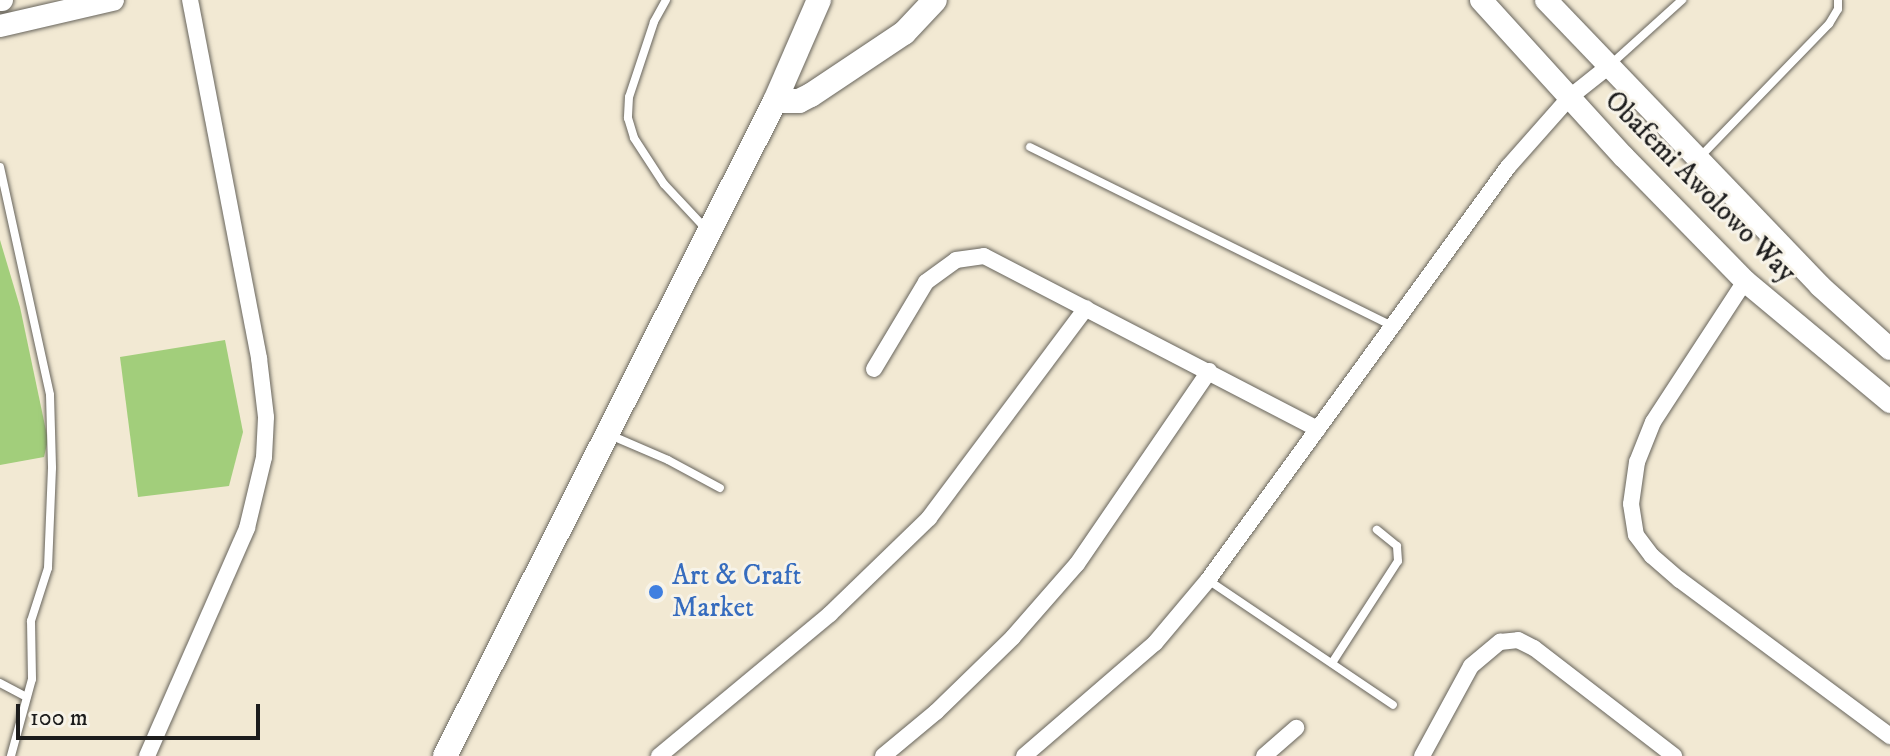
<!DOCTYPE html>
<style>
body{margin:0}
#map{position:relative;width:1890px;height:756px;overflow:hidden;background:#f2e9d3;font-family:"IM FELL DW Pica",serif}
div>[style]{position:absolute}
.green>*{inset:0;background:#a2ce7b}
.roads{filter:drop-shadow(0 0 2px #67645c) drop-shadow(0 0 2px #67645c)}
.lane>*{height:8px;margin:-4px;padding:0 4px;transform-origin:4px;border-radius:4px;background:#fff}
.street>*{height:16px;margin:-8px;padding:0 8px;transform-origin:8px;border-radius:8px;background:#fff}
.secondary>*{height:22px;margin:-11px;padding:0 11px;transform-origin:11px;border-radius:11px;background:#fff}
.primary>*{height:24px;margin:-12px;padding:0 12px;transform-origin:12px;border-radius:12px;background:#fff}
.dots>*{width:22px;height:22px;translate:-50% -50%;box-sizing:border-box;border:4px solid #f7f3e8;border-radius:50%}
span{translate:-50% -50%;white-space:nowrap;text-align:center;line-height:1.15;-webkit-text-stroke:6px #f7f3e8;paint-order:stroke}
.street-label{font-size:28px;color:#1c1c1c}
.shop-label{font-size:28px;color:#366cbe}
.left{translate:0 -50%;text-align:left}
.scale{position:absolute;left:16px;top:704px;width:244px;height:36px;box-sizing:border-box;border:4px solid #1c1c1c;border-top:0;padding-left:10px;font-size:24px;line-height:28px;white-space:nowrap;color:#1c1c1c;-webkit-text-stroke:6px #f7f3e8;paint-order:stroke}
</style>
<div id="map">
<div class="green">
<i style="clip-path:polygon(0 240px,20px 307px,48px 440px,44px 457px,0 465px)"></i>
<i style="clip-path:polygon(225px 340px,243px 432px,229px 486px,138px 497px,120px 357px)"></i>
</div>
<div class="roads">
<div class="lane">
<i style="left:666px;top:0;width:25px;rotate:119deg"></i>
<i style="left:654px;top:22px;width:79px;rotate:108.4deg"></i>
<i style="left:629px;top:97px;width:21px;rotate:93deg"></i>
<i style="left:628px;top:118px;width:21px;rotate:73deg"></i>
<i style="left:634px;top:138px;width:55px;rotate:56.9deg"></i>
<i style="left:664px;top:184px;width:62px;rotate:47deg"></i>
<i style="left:1611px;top:64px;width:96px;rotate:-42deg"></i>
<i style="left:1030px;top:147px;width:404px;rotate:26.3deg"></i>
<i style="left:1699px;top:158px;width:187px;rotate:-45.9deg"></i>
<i style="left:1829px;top:24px;width:17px;rotate:-59deg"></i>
<i style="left:1838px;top:9px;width:9px;rotate:-90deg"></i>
<i style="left:0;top:167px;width:233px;rotate:77.6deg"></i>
<i style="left:50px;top:395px;width:73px;rotate:88.4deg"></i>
<i style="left:52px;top:468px;width:100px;rotate:92.3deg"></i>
<i style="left:48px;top:568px;width:56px;rotate:107.8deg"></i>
<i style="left:31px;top:621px;width:58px;rotate:89deg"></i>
<i style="left:32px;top:679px;width:80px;rotate:105.3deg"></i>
<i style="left:610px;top:435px;width:63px;rotate:23.3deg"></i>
<i style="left:668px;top:460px;width:59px;rotate:28.3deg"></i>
<i style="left:1208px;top:580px;width:223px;rotate:34deg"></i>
<i style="left:1332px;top:663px;width:121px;rotate:-57.1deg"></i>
<i style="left:1398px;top:561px;width:15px;rotate:-94deg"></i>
<i style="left:1397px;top:546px;width:26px;rotate:-141deg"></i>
<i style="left:0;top:683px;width:30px;rotate:28deg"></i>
</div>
<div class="street">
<i style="left:1745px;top:281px;width:168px;rotate:123.1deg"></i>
<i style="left:1653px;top:422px;width:43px;rotate:111.8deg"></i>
<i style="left:1637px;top:462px;width:42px;rotate:98.1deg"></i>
<i style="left:1631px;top:504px;width:31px;rotate:81deg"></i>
<i style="left:1636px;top:535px;width:26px;rotate:53deg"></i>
<i style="left:1652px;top:556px;width:37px;rotate:41deg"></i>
<i style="left:1680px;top:580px;width:262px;rotate:36.6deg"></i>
<i style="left:874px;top:369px;width:101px;rotate:-59.1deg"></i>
<i style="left:926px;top:282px;width:37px;rotate:-36deg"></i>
<i style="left:956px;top:260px;width:28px;rotate:-8deg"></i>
<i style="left:984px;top:256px;width:376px;rotate:27.4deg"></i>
<i style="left:147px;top:756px;width:249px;rotate:-66.3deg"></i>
<i style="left:247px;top:528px;width:73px;rotate:-76.5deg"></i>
<i style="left:264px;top:457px;width:40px;rotate:-87.1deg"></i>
<i style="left:266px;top:417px;width:59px;rotate:-96.8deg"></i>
<i style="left:259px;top:358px;width:365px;rotate:-100.9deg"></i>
<i style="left:659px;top:756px;width:222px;rotate:-39.7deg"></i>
<i style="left:830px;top:614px;width:138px;rotate:-44.1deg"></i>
<i style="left:929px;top:518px;width:262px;rotate:-53.2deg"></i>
<i style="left:883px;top:756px;width:69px;rotate:-39.7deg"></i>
<i style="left:936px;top:712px;width:107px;rotate:-44.2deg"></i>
<i style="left:1013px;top:637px;width:97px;rotate:-48.8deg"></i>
<i style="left:1077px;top:564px;width:234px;rotate:-55.6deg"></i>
<i style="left:1024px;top:756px;width:173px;rotate:-40.8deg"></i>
<i style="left:1155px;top:643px;width:82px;rotate:-49.9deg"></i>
<i style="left:1208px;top:580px;width:510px;rotate:-54.01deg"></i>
<i style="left:1508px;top:167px;width:94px;rotate:-48.5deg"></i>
<i style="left:1570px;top:97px;width:50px;rotate:-38.5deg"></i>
<i style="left:1264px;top:756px;width:43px;rotate:-41.2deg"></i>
<i style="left:1422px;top:756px;width:102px;rotate:-61.4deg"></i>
<i style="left:1471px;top:666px;width:38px;rotate:-40deg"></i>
<i style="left:1500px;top:642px;width:18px;rotate:-6deg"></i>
<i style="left:1518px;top:640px;width:18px;rotate:27deg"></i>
<i style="left:1534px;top:648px;width:177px;rotate:37.6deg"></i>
</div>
<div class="secondary">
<i style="left:0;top:0;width:2px"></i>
<i style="left:1481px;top:0;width:212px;rotate:47.7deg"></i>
<i style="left:1624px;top:157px;width:173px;rotate:45.7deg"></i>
<i style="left:1745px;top:281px;width:189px;rotate:39.8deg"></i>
<i style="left:1546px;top:0;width:396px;rotate:46.2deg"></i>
<i style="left:1820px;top:286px;width:94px;rotate:42deg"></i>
<i style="left:0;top:26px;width:116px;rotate:-13deg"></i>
</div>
<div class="primary">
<i style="left:775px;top:101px;width:24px"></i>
<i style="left:799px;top:101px;width:13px;rotate:-27deg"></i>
<i style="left:811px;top:95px;width:112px;rotate:-33.7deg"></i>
<i style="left:904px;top:33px;width:45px;rotate:-46.8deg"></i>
<i style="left:445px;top:756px;width:733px;rotate:-63.26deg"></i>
<i style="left:775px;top:101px;width:110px;rotate:-66.5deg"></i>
</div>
</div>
<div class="dots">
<i style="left:656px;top:592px;background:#3f7fe0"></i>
</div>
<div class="street-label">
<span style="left:1700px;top:187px;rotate:45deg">Obafemi Awolowo Way</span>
</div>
<div class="shop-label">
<span class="left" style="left:672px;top:592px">Art &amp; Craft<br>Market</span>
</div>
<div class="scale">100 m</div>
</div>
